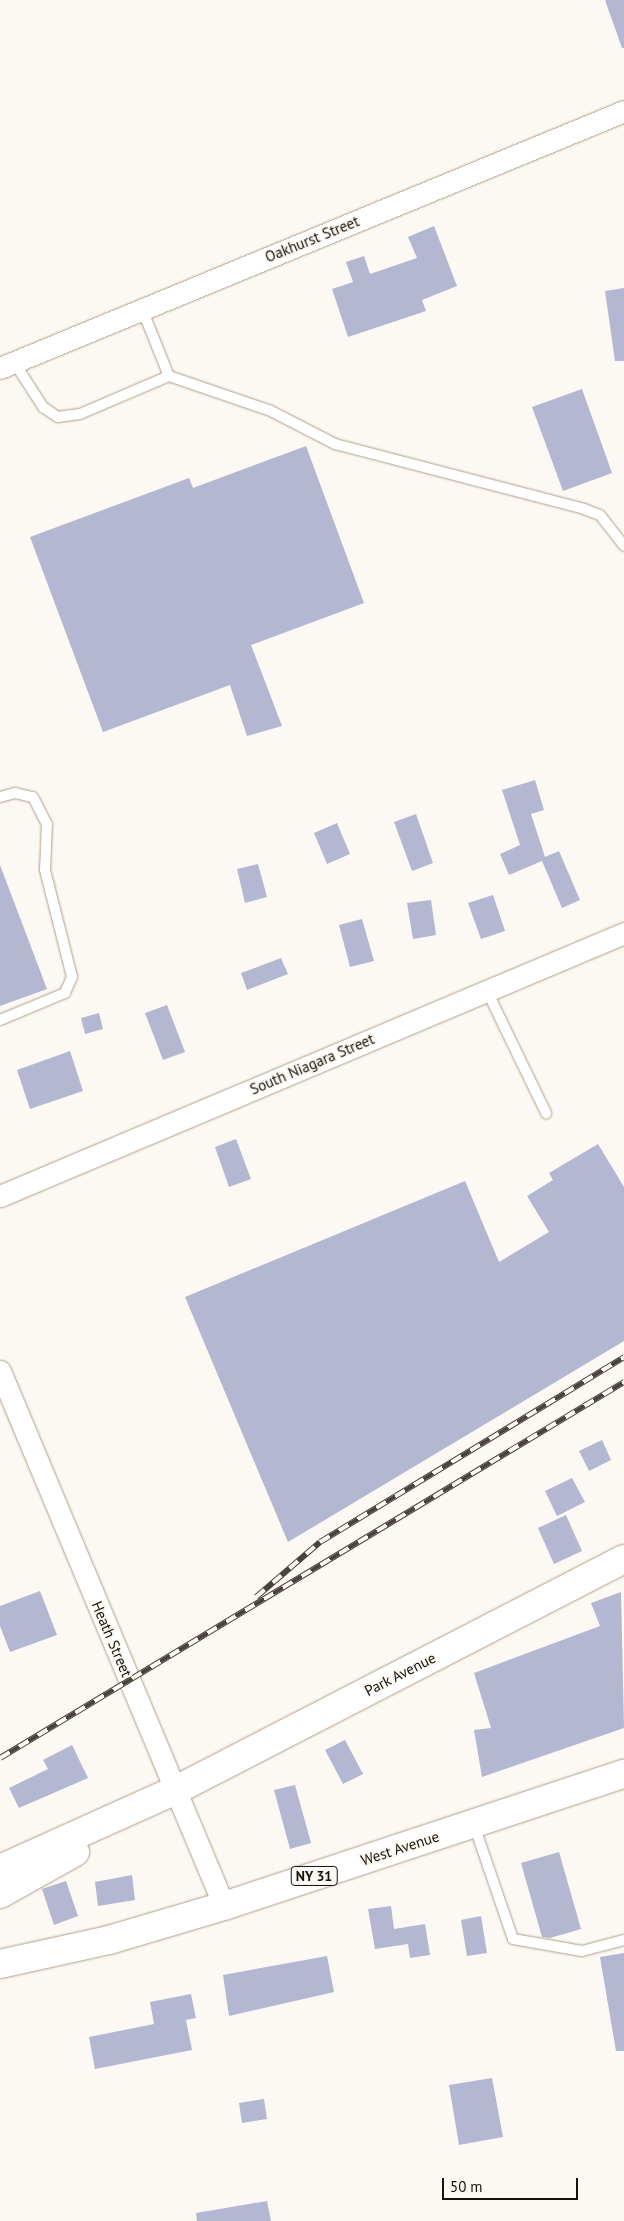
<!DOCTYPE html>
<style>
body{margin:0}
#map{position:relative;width:624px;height:2221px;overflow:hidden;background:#fcf8f3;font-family:"PT Sans",sans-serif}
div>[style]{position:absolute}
.building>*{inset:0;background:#b4b7d1}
.roads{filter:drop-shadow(0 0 1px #b19e89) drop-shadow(0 0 1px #b19e89)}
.lane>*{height:10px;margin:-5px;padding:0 5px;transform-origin:5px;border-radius:5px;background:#fff}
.street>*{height:21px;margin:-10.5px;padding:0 10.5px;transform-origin:10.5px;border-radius:10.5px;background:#fff}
.secondary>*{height:28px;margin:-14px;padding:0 14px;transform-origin:14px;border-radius:14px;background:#fff}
.highway>*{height:28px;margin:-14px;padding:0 14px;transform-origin:14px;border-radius:14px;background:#fff}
.rail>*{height:5.5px;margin-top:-2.75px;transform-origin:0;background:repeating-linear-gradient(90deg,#fcf8f3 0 11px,#49433c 0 22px);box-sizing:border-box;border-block:1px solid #49433c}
span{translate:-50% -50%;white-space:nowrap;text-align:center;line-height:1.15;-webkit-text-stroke:4px #fcf8f3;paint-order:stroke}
.shield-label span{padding:1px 4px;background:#fcf8f3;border:1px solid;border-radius:4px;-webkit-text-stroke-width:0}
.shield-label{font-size:14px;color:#171109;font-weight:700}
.street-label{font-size:15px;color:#171109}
.scale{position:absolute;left:442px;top:2178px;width:136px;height:22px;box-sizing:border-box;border:2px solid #171109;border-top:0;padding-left:6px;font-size:15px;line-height:18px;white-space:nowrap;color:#171109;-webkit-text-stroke:4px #fcf8f3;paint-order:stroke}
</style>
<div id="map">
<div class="building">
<i style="clip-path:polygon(605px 0,624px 0,624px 48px,622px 48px)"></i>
<i style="clip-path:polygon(434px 226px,457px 286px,422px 300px,426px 311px,348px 337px,332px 289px,353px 282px,346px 262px,364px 256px,370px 274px,417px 258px,408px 237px)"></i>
<i style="clip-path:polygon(624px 288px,624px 361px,615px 361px,605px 291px)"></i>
<i style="clip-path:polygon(582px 389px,612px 473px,563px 491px,532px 407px)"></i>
<i style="clip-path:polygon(306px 446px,364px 603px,251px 645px,282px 726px,247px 736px,230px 685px,103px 732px,30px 537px,189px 478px,193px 488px)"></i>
<i style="clip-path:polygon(535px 780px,544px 810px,531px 814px,545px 857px,559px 851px,580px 900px,562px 908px,542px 861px,509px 875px,500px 854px,520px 845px,502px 790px)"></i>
<i style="clip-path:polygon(416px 814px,433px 863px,412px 871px,394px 822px)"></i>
<i style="clip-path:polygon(337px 823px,350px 854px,327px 864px,314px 833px)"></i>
<i style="clip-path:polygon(258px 864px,267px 897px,245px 903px,237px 869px)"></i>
<i style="clip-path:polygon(0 865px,47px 989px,0 1006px)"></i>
<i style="clip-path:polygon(493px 895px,505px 931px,481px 939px,468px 903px)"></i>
<i style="clip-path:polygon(431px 900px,436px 935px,413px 939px,407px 903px)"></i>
<i style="clip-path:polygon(362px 919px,374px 961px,350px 967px,339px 925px)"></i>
<i style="clip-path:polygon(281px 958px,288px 974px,247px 990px,241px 973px)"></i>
<i style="clip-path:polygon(167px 1005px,185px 1052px,163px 1060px,145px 1013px)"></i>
<i style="clip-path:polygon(99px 1013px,103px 1029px,85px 1034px,81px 1018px)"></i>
<i style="clip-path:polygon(70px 1051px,83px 1091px,30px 1109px,17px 1070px)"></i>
<i style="clip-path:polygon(236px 1139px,251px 1179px,229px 1187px,215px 1147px)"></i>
<i style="clip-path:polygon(598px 1144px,624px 1187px,624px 1341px,288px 1542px,185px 1297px,465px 1181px,499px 1262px,549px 1232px,527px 1196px,553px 1180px,549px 1173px)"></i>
<i style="clip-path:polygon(602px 1440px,611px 1460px,589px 1471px,579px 1451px)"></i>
<i style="clip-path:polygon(572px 1478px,585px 1502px,557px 1516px,545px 1491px)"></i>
<i style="clip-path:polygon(566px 1515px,582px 1551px,554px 1564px,538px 1528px)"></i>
<i style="clip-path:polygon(40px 1591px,57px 1635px,10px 1652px,0 1626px,0 1606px)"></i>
<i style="clip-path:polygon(621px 1592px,624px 1728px,482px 1777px,474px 1730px,491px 1728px,474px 1673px,600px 1626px,591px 1603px)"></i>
<i style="clip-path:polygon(345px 1740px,363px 1774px,343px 1784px,325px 1750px)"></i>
<i style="clip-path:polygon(72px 1745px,88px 1778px,19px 1808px,9px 1788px,48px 1769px,43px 1760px)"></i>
<i style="clip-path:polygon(295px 1785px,311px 1843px,290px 1849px,274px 1790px)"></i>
<i style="clip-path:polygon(559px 1852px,581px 1929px,550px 1938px,542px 1937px,521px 1863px)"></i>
<i style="clip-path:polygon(132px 1875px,135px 1900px,98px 1906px,95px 1882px)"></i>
<i style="clip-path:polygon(66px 1881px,78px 1916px,54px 1925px,42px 1889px)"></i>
<i style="clip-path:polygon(391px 1906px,394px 1929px,425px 1924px,430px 1955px,410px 1958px,408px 1944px,375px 1949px,368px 1909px)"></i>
<i style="clip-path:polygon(481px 1916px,487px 1953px,467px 1956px,461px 1920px)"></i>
<i style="clip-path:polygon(624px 1953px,624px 2051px,616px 2051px,600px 1957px)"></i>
<i style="clip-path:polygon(327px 1956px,334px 1992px,229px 2016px,223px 1975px)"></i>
<i style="clip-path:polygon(191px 1994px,196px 2018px,186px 2020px,192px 2050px,95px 2069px,89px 2037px,154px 2024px,150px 2002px)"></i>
<i style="clip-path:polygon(492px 2078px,503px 2137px,459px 2145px,449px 2085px)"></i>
<i style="clip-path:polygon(264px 2099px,267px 2119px,242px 2123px,239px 2103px)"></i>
<i style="clip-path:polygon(267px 2201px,271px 2221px,197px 2221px,196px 2213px)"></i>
</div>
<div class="roads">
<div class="lane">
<i style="left:142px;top:309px;width:72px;rotate:68.1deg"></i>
<i style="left:169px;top:376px;width:108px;rotate:18.9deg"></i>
<i style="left:271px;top:411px;width:72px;rotate:27.3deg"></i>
<i style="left:335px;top:444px;width:257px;rotate:14.6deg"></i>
<i style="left:584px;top:509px;width:17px;rotate:21deg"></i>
<i style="left:600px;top:515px;width:39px;rotate:52deg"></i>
<i style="left:14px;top:362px;width:54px;rotate:57.2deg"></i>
<i style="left:43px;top:407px;width:18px;rotate:34deg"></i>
<i style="left:58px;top:417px;width:22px;rotate:-8deg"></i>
<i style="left:80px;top:414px;width:97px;rotate:-23.1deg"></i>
<i style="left:0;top:797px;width:16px;rotate:-15deg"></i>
<i style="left:15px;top:793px;width:18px;rotate:13deg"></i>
<i style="left:33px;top:797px;width:30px;rotate:63deg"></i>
<i style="left:47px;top:824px;width:46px;rotate:92.5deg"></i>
<i style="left:45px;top:870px;width:110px;rotate:75.8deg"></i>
<i style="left:72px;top:977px;width:17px;rotate:114deg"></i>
<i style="left:65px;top:993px;width:70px;rotate:157.4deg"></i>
<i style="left:487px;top:991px;width:136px;rotate:64.2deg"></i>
<i style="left:474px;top:1825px;width:120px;rotate:71.1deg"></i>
<i style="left:513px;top:1939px;width:70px;rotate:9.9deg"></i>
<i style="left:582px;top:1951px;width:43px;rotate:-14.7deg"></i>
</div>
<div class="street">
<i style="left:0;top:368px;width:675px;rotate:-22.38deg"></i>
<i style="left:0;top:1196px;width:677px;rotate:-22.85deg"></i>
<i style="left:0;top:1371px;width:580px;rotate:67.28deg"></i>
</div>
<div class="secondary">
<i style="left:0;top:1869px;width:193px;rotate:-24.2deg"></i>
<i style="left:176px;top:1790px;width:504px;rotate:-27.28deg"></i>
<i style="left:0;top:1894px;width:86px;rotate:-29.2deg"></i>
</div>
<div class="highway">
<i style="left:0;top:1964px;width:112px;rotate:-12.4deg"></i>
<i style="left:109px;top:1940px;width:120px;rotate:-16.5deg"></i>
<i style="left:224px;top:1906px;width:421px;rotate:-18.3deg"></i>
</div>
</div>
<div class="rail">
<i style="left:256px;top:1597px;width:84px;rotate:-40.7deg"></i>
<i style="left:320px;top:1542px;width:356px;rotate:-31.3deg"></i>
<i style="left:0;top:1758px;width:729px;rotate:-31.07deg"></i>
</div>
<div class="shield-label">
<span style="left:314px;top:1876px">NY 31</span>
</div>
<div class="street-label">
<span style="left:312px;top:239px;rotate:-22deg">Oakhurst Street</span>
<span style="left:312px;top:1064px;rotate:-23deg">South Niagara Street</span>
<span style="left:112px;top:1639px;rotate:67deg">Heath Street</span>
<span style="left:400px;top:1674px;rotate:-27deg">Park Avenue</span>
<span style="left:400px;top:1848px;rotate:-18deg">West Avenue</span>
</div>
<div class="scale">50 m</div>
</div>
